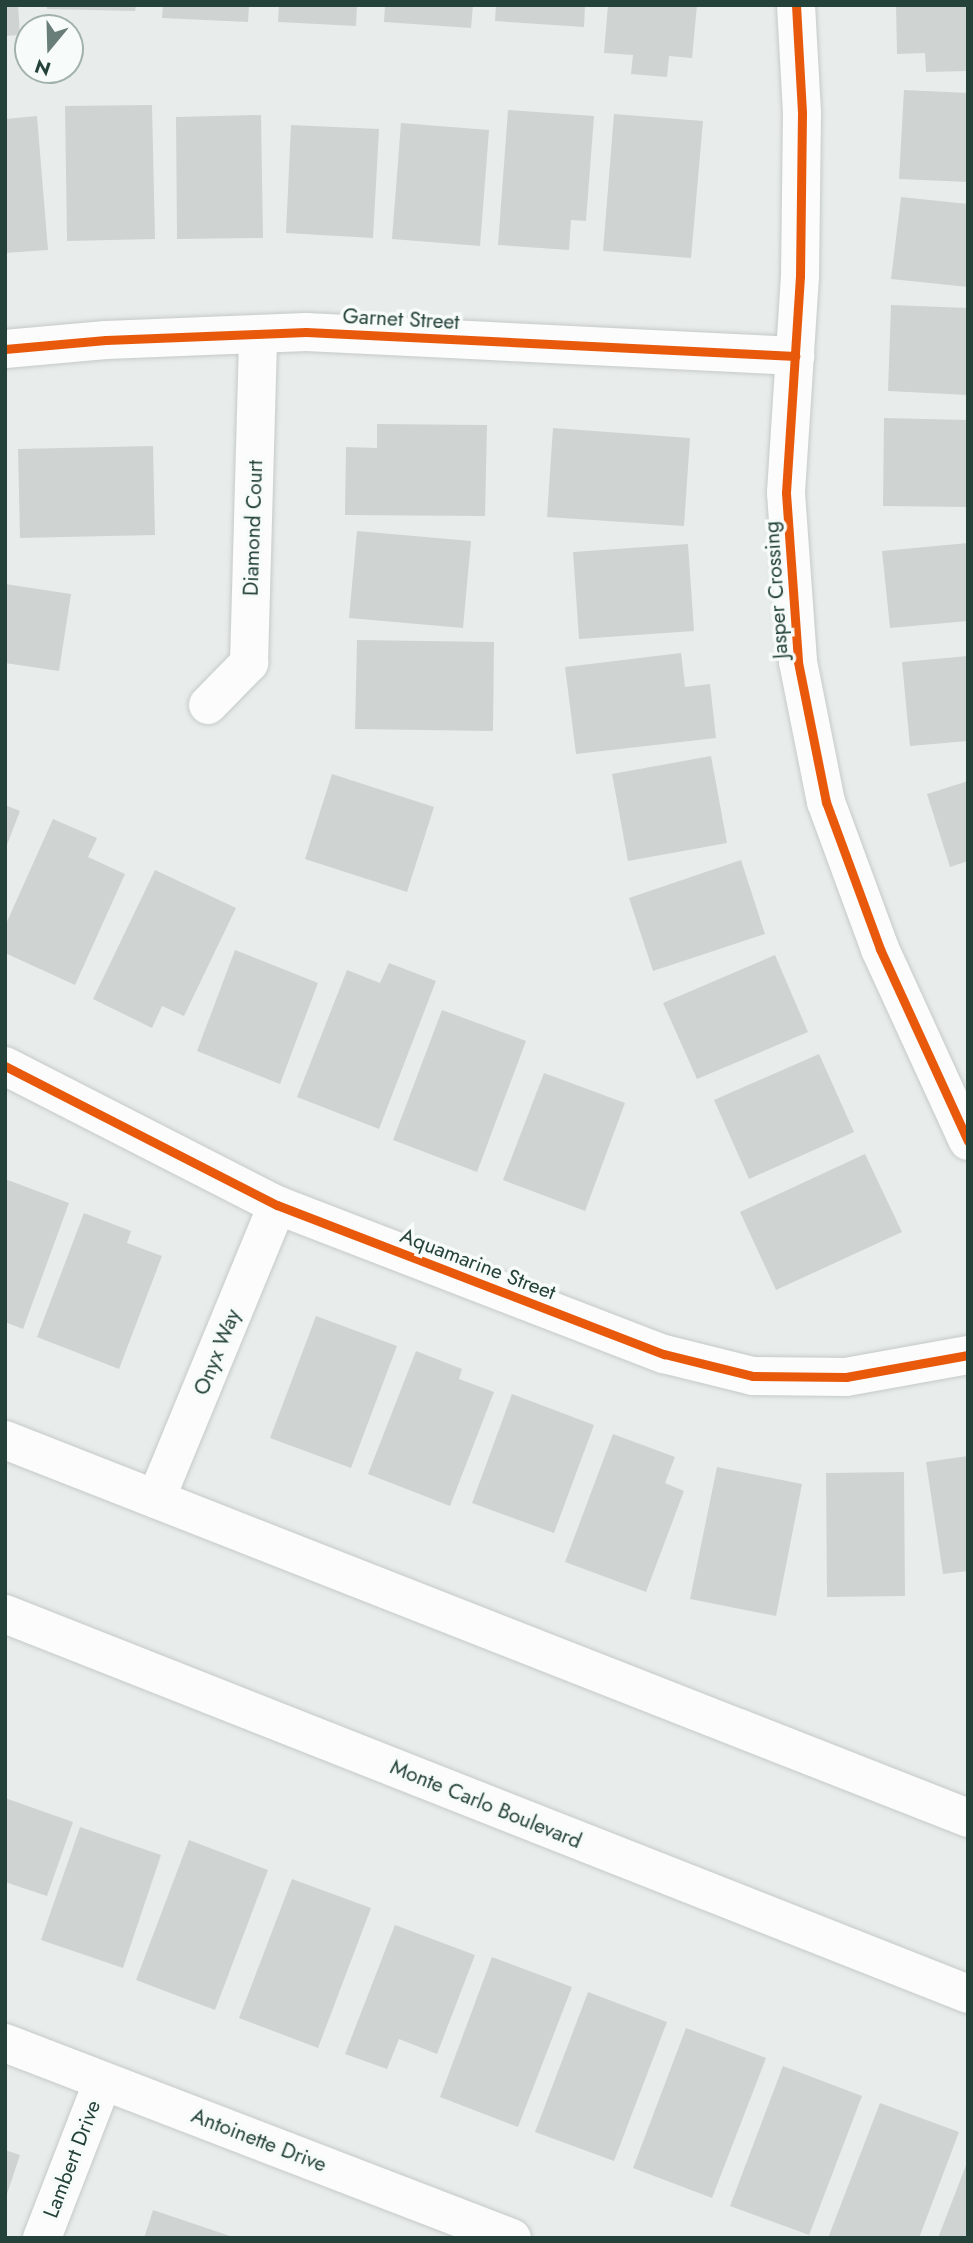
<!DOCTYPE html>
<style>
body{margin:0}
#map{position:relative;width:973px;height:2243px;overflow:hidden;background:#e8edeb;font-family:Jost,sans-serif}
div>[style]{position:absolute}
.building>*{inset:0;background:#cfd4d2}
.roads{filter:drop-shadow(0 0 2px #c5cac8) drop-shadow(0 0 2px #c5cac8)}
.minor>*{height:38px;margin:-19px;padding:0 19px;transform-origin:19px;border-radius:19px;background:#fcfcfc}
.secondary>*{height:38px;margin:-19px;padding:0 19px;transform-origin:19px;border-radius:19px;background:#fcfcfc}
.cycleway>*{height:9px;margin:-4.5px;padding:0 4.5px;transform-origin:4.5px;border-radius:4.5px;background:#e8590c}
span{translate:-50% -50%;white-space:nowrap;text-align:center;line-height:1.15;-webkit-text-stroke:7px #f7fbf9;paint-order:stroke}
.street-label{font-size:21px;color:#24423a}
.frame{position:absolute;inset:0;border:7px solid #24423a;pointer-events:none}
.north{position:absolute;left:14px;top:14px;width:70px;height:70px;box-sizing:border-box;background:#f7fbf9;border:2px solid #a3b1ad;border-radius:50%;rotate:199deg;font-size:19px;font-weight:700;line-height:28px;text-align:center;color:#24423a}
.north::after{content:'';display:block;margin:auto;width:24px;height:32px;background:#697e78;clip-path:polygon(50% 0,100% 100%,50% 72%,0 100%)}
</style>
<div id="map">
<div class="building">
<i style="clip-path:polygon(5px 5px,18px 5px,20px 35px,5px 36px)"></i>
<i style="clip-path:polygon(47px 5px,136px 5px,135px 11px,47px 9px)"></i>
<i style="clip-path:polygon(163px 5px,249px 5px,248px 22px,162px 18px)"></i>
<i style="clip-path:polygon(279px 5px,357px 5px,356px 26px,278px 22px)"></i>
<i style="clip-path:polygon(385px 5px,473px 5px,471px 28px,384px 22px)"></i>
<i style="clip-path:polygon(496px 5px,585px 5px,584px 27px,495px 21px)"></i>
<i style="clip-path:polygon(608px 5px,697px 5px,692px 58px,669px 56px,667px 77px,631px 74px,633px 55px,604px 53px)"></i>
<i style="clip-path:polygon(896px 5px,968px 5px,968px 71px,926px 72px,925px 53px,897px 54px)"></i>
<i style="clip-path:polygon(904px 90px,968px 93px,968px 182px,899px 179px)"></i>
<i style="clip-path:polygon(152px 105px,155px 239px,67px 241px,65px 106px)"></i>
<i style="clip-path:polygon(508px 110px,594px 116px,586px 221px,571px 220px,569px 250px,498px 245px)"></i>
<i style="clip-path:polygon(614px 114px,703px 121px,691px 258px,603px 251px)"></i>
<i style="clip-path:polygon(261px 115px,263px 238px,177px 239px,176px 117px)"></i>
<i style="clip-path:polygon(37px 116px,48px 250px,5px 253px,5px 119px)"></i>
<i style="clip-path:polygon(401px 123px,489px 130px,480px 246px,392px 239px)"></i>
<i style="clip-path:polygon(291px 125px,379px 129px,373px 238px,286px 233px)"></i>
<i style="clip-path:polygon(901px 197px,968px 204px,968px 287px,891px 279px)"></i>
<i style="clip-path:polygon(891px 305px,968px 308px,968px 395px,888px 391px)"></i>
<i style="clip-path:polygon(884px 418px,968px 420px,968px 507px,883px 506px)"></i>
<i style="clip-path:polygon(377px 424px,487px 425px,485px 516px,345px 515px,346px 447px,377px 448px)"></i>
<i style="clip-path:polygon(553px 428px,690px 438px,684px 526px,547px 517px)"></i>
<i style="clip-path:polygon(153px 446px,155px 535px,20px 538px,18px 449px)"></i>
<i style="clip-path:polygon(357px 531px,471px 541px,463px 628px,349px 618px)"></i>
<i style="clip-path:polygon(968px 543px,968px 621px,890px 628px,882px 551px)"></i>
<i style="clip-path:polygon(688px 544px,694px 631px,579px 639px,573px 552px)"></i>
<i style="clip-path:polygon(5px 584px,71px 594px,59px 671px,5px 663px)"></i>
<i style="clip-path:polygon(357px 640px,494px 642px,493px 731px,355px 729px)"></i>
<i style="clip-path:polygon(681px 653px,685px 687px,710px 684px,716px 738px,576px 754px,565px 667px)"></i>
<i style="clip-path:polygon(968px 656px,968px 741px,910px 746px,902px 662px)"></i>
<i style="clip-path:polygon(711px 756px,727px 843px,628px 861px,612px 774px)"></i>
<i style="clip-path:polygon(332px 774px,434px 807px,407px 892px,305px 859px)"></i>
<i style="clip-path:polygon(968px 781px,968px 861px,950px 867px,927px 794px)"></i>
<i style="clip-path:polygon(5px 805px,20px 811px,5px 850px)"></i>
<i style="clip-path:polygon(53px 819px,97px 838px,88px 857px,125px 874px,75px 985px,5px 953px,5px 926px)"></i>
<i style="clip-path:polygon(741px 860px,765px 934px,653px 971px,629px 898px)"></i>
<i style="clip-path:polygon(155px 870px,236px 908px,184px 1016px,162px 1006px,152px 1028px,93px 999px)"></i>
<i style="clip-path:polygon(235px 950px,318px 983px,280px 1084px,197px 1051px)"></i>
<i style="clip-path:polygon(775px 955px,808px 1032px,697px 1079px,663px 1003px)"></i>
<i style="clip-path:polygon(389px 963px,436px 981px,379px 1129px,297px 1097px,347px 970px,380px 983px)"></i>
<i style="clip-path:polygon(442px 1010px,526px 1041px,477px 1172px,393px 1140px)"></i>
<i style="clip-path:polygon(819px 1054px,854px 1132px,749px 1179px,714px 1100px)"></i>
<i style="clip-path:polygon(544px 1073px,625px 1103px,585px 1211px,503px 1180px)"></i>
<i style="clip-path:polygon(865px 1154px,902px 1232px,776px 1290px,740px 1212px)"></i>
<i style="clip-path:polygon(5px 1179px,69px 1203px,23px 1329px,5px 1322px)"></i>
<i style="clip-path:polygon(84px 1213px,131px 1231px,127px 1243px,162px 1256px,119px 1369px,37px 1337px)"></i>
<i style="clip-path:polygon(316px 1316px,397px 1346px,351px 1468px,270px 1438px)"></i>
<i style="clip-path:polygon(416px 1351px,462px 1369px,459px 1379px,494px 1392px,450px 1506px,368px 1474px)"></i>
<i style="clip-path:polygon(512px 1394px,594px 1425px,554px 1533px,472px 1503px)"></i>
<i style="clip-path:polygon(613px 1434px,675px 1457px,665px 1483px,684px 1491px,646px 1592px,565px 1562px)"></i>
<i style="clip-path:polygon(968px 1456px,968px 1571px,943px 1574px,926px 1462px)"></i>
<i style="clip-path:polygon(717px 1467px,802px 1484px,776px 1616px,690px 1599px)"></i>
<i style="clip-path:polygon(904px 1472px,905px 1596px,827px 1597px,826px 1473px)"></i>
<i style="clip-path:polygon(5px 1798px,73px 1822px,47px 1896px,5px 1882px)"></i>
<i style="clip-path:polygon(80px 1827px,161px 1855px,123px 1968px,41px 1940px)"></i>
<i style="clip-path:polygon(189px 1840px,268px 1870px,215px 2010px,136px 1980px)"></i>
<i style="clip-path:polygon(292px 1879px,371px 1908px,318px 2048px,239px 2018px)"></i>
<i style="clip-path:polygon(395px 1925px,475px 1955px,437px 2054px,399px 2039px,387px 2069px,345px 2054px)"></i>
<i style="clip-path:polygon(492px 1957px,572px 1987px,518px 2127px,440px 2097px)"></i>
<i style="clip-path:polygon(588px 1992px,667px 2022px,614px 2161px,535px 2132px)"></i>
<i style="clip-path:polygon(686px 2028px,766px 2058px,712px 2198px,633px 2168px)"></i>
<i style="clip-path:polygon(783px 2066px,862px 2096px,809px 2235px,730px 2206px)"></i>
<i style="clip-path:polygon(880px 2103px,959px 2132px,919px 2238px,828px 2238px)"></i>
<i style="clip-path:polygon(5px 2150px,20px 2155px,6px 2197px,5px 2197px)"></i>
<i style="clip-path:polygon(968px 2160px,968px 2238px,938px 2238px)"></i>
<i style="clip-path:polygon(153px 2210px,233px 2237px,233px 2238px,144px 2238px)"></i>
</div>
<div class="roads">
<div class="minor">
<i style="left:796px;top:5px;width:108px;rotate:86.8deg"></i>
<i style="left:802px;top:113px;width:163px;rotate:90.7deg"></i>
<i style="left:800px;top:276px;width:217px;rotate:93.7deg"></i>
<i style="left:786px;top:493px;width:169px;rotate:85.9deg"></i>
<i style="left:798px;top:662px;width:143px;rotate:78.7deg"></i>
<i style="left:826px;top:802px;width:157px;rotate:69.8deg"></i>
<i style="left:880px;top:949px;width:211px;rotate:65.4deg"></i>
<i style="left:5px;top:349px;width:101px;rotate:-5.1deg"></i>
<i style="left:106px;top:340px;width:200px;rotate:-2.3deg"></i>
<i style="left:306px;top:332px;width:490px;rotate:2.8deg"></i>
<i style="left:208px;top:705px;width:59px;rotate:-45.7deg"></i>
<i style="left:249px;top:663px;width:329px;rotate:-88.4deg"></i>
<i style="left:5px;top:1066px;width:305px;rotate:27.1deg"></i>
<i style="left:277px;top:1205px;width:415px;rotate:21.1deg"></i>
<i style="left:664px;top:1354px;width:92px;rotate:13.9deg"></i>
<i style="left:753px;top:1376px;width:93px;rotate:0.6deg"></i>
<i style="left:846px;top:1377px;width:124px;rotate:-10.2deg"></i>
<i style="left:156px;top:1499px;width:318px;rotate:-67.6deg"></i>
<i style="left:5px;top:2043px;width:543px;rotate:21.04deg"></i>
<i style="left:42px;top:2238px;width:168px;rotate:-68.8deg"></i>
</div>
<div class="secondary">
<i style="left:5px;top:1440px;width:1035px;rotate:21.43deg"></i>
<i style="left:5px;top:1614px;width:1035px;rotate:21.53deg"></i>
</div>
</div>
<div class="cycleway">
<i style="left:796px;top:5px;width:108px;rotate:86.8deg"></i>
<i style="left:802px;top:113px;width:163px;rotate:90.7deg"></i>
<i style="left:800px;top:276px;width:217px;rotate:93.7deg"></i>
<i style="left:786px;top:493px;width:169px;rotate:85.9deg"></i>
<i style="left:798px;top:662px;width:143px;rotate:78.7deg"></i>
<i style="left:826px;top:802px;width:157px;rotate:69.8deg"></i>
<i style="left:880px;top:949px;width:211px;rotate:65.4deg"></i>
<i style="left:5px;top:349px;width:101px;rotate:-5.1deg"></i>
<i style="left:106px;top:340px;width:200px;rotate:-2.3deg"></i>
<i style="left:306px;top:332px;width:490px;rotate:2.8deg"></i>
<i style="left:5px;top:1066px;width:305px;rotate:27.1deg"></i>
<i style="left:277px;top:1205px;width:415px;rotate:21.1deg"></i>
<i style="left:664px;top:1354px;width:92px;rotate:13.9deg"></i>
<i style="left:753px;top:1376px;width:93px;rotate:0.6deg"></i>
<i style="left:846px;top:1377px;width:124px;rotate:-10.2deg"></i>
</div>
<div class="street-label">
<span style="left:401px;top:319px;rotate:3deg">Garnet Street</span>
<span style="left:253px;top:528px;rotate:-88deg">Diamond Court</span>
<span style="left:776px;top:590px;rotate:-94deg">Jasper Crossing</span>
<span style="left:478px;top:1264px;rotate:21deg">Aquamarine Street</span>
<span style="left:217px;top:1352px;rotate:-68deg">Onyx Way</span>
<span style="left:486px;top:1804px;rotate:22deg">Monte Carlo Boulevard</span>
<span style="left:259px;top:2140px;rotate:21deg">Antoinette Drive</span>
<span style="left:72px;top:2159px;rotate:-69deg">Lambert Drive</span>
</div>
<div class="frame"></div>
<div class="north">N</div>
</div>
